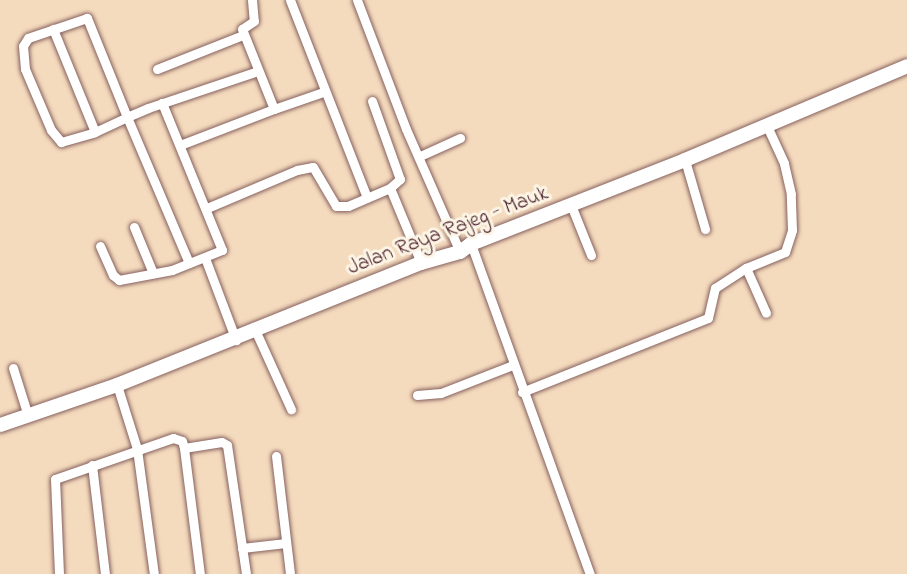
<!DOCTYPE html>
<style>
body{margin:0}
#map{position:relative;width:907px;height:574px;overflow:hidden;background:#f5dbbe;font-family:"Indie Flower",sans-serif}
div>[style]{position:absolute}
.roads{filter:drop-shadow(0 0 2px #86615e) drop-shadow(0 0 2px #86615e)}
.minor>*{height:9px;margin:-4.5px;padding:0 4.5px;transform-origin:4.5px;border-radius:4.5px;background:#fff}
.secondary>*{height:14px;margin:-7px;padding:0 7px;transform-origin:7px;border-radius:7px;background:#fff}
span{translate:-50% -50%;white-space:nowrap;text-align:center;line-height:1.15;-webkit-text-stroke:6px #fcf5e5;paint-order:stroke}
.street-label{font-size:21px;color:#4a1f2b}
</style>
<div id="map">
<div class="roads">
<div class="minor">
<i style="left:252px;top:0;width:21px;rotate:85deg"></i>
<i style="left:254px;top:21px;width:14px;rotate:146deg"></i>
<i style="left:242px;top:29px;width:86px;rotate:68.2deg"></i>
<i style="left:274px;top:109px;width:52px;rotate:-19.1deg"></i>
<i style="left:290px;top:0;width:212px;rotate:68.7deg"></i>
<i style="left:357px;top:0;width:138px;rotate:69.2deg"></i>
<i style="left:406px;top:129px;width:134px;rotate:66.3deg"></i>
<i style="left:53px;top:29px;width:111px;rotate:67.8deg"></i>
<i style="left:157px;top:69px;width:92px;rotate:-21.6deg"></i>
<i style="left:372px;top:101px;width:83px;rotate:70.3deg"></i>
<i style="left:400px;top:179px;width:13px;rotate:138deg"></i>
<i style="left:180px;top:145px;width:101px;rotate:-21deg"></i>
<i style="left:420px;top:156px;width:44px;rotate:-24.2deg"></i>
<i style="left:685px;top:160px;width:72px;rotate:73.8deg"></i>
<i style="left:571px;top:205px;width:54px;rotate:68.2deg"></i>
<i style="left:207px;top:208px;width:98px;rotate:-22.9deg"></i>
<i style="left:297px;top:170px;width:16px;rotate:-11deg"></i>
<i style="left:313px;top:167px;width:45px;rotate:59.5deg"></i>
<i style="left:336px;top:206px;width:12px"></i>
<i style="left:348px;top:206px;width:46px;rotate:-23.2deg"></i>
<i style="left:390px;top:188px;width:81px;rotate:67.5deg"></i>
<i style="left:134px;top:227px;width:50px;rotate:67.6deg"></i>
<i style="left:471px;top:244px;width:351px;rotate:70.2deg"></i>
<i style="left:100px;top:246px;width:32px;rotate:66deg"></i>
<i style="left:113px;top:275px;width:8px;rotate:40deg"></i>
<i style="left:119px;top:280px;width:54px;rotate:-10.7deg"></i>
<i style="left:172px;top:270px;width:54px;rotate:-21.8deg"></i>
<i style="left:222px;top:250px;width:159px;rotate:-112.2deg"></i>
<i style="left:205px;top:258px;width:88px;rotate:69.3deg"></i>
<i style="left:189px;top:263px;width:159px;rotate:-113deg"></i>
<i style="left:127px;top:117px;width:107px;rotate:-112deg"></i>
<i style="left:87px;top:18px;width:62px;rotate:161.3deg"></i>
<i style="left:28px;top:38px;width:9px;rotate:122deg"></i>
<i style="left:23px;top:46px;width:23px;rotate:85deg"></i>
<i style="left:25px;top:69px;width:66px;rotate:66.9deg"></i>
<i style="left:51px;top:130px;width:16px;rotate:50deg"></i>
<i style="left:61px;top:142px;width:35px;rotate:-16deg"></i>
<i style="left:95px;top:132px;width:35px;rotate:-25deg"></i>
<i style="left:127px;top:117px;width:23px;rotate:-23deg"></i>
<i style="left:148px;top:108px;width:116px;rotate:-18.6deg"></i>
<i style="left:746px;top:268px;width:49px;rotate:66deg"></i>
<i style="left:256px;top:332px;width:85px;rotate:65.6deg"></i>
<i style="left:13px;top:368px;width:50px;rotate:72.6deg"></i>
<i style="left:117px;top:385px;width:67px;rotate:72.6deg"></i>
<i style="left:137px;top:449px;width:126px;rotate:82.3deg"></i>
<i style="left:522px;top:392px;width:200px;rotate:-21.7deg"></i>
<i style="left:708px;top:318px;width:31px;rotate:-77deg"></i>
<i style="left:715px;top:288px;width:37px;rotate:-33deg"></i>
<i style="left:746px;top:268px;width:42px;rotate:-22.3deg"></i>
<i style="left:785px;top:252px;width:23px;rotate:-72deg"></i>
<i style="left:792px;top:230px;width:36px;rotate:-92deg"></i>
<i style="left:791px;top:194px;width:32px;rotate:-103deg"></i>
<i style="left:784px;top:163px;width:41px;rotate:-114.7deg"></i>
<i style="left:417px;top:395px;width:24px;rotate:-5deg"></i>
<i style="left:441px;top:393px;width:77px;rotate:-21.3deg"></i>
<i style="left:184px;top:448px;width:38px;rotate:-9deg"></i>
<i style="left:222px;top:442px;width:6px;rotate:31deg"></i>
<i style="left:227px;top:445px;width:130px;rotate:81.6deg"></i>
<i style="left:276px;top:456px;width:119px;rotate:83.2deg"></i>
<i style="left:92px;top:465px;width:110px;rotate:83.2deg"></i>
<i style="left:242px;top:548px;width:44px;rotate:-6.5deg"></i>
<i style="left:59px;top:574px;width:95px;rotate:-92.4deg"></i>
<i style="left:55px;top:479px;width:125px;rotate:-19.2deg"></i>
<i style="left:173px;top:438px;width:9px;rotate:18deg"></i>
<i style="left:182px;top:441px;width:7px;rotate:74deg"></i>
<i style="left:184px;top:448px;width:127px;rotate:82.8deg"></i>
</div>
<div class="secondary">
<i style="left:0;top:425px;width:124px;rotate:-18.9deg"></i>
<i style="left:117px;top:385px;width:328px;rotate:-21.9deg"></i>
<i style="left:421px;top:263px;width:41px;rotate:-15.8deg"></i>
<i style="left:460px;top:252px;width:14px;rotate:-36deg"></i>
<i style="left:471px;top:244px;width:230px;rotate:-21.4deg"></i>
<i style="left:685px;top:160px;width:241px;rotate:-22.9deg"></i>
</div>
</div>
<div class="street-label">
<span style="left:448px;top:231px;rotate:-21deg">Jalan Raya Rajeg - Mauk</span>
</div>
</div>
